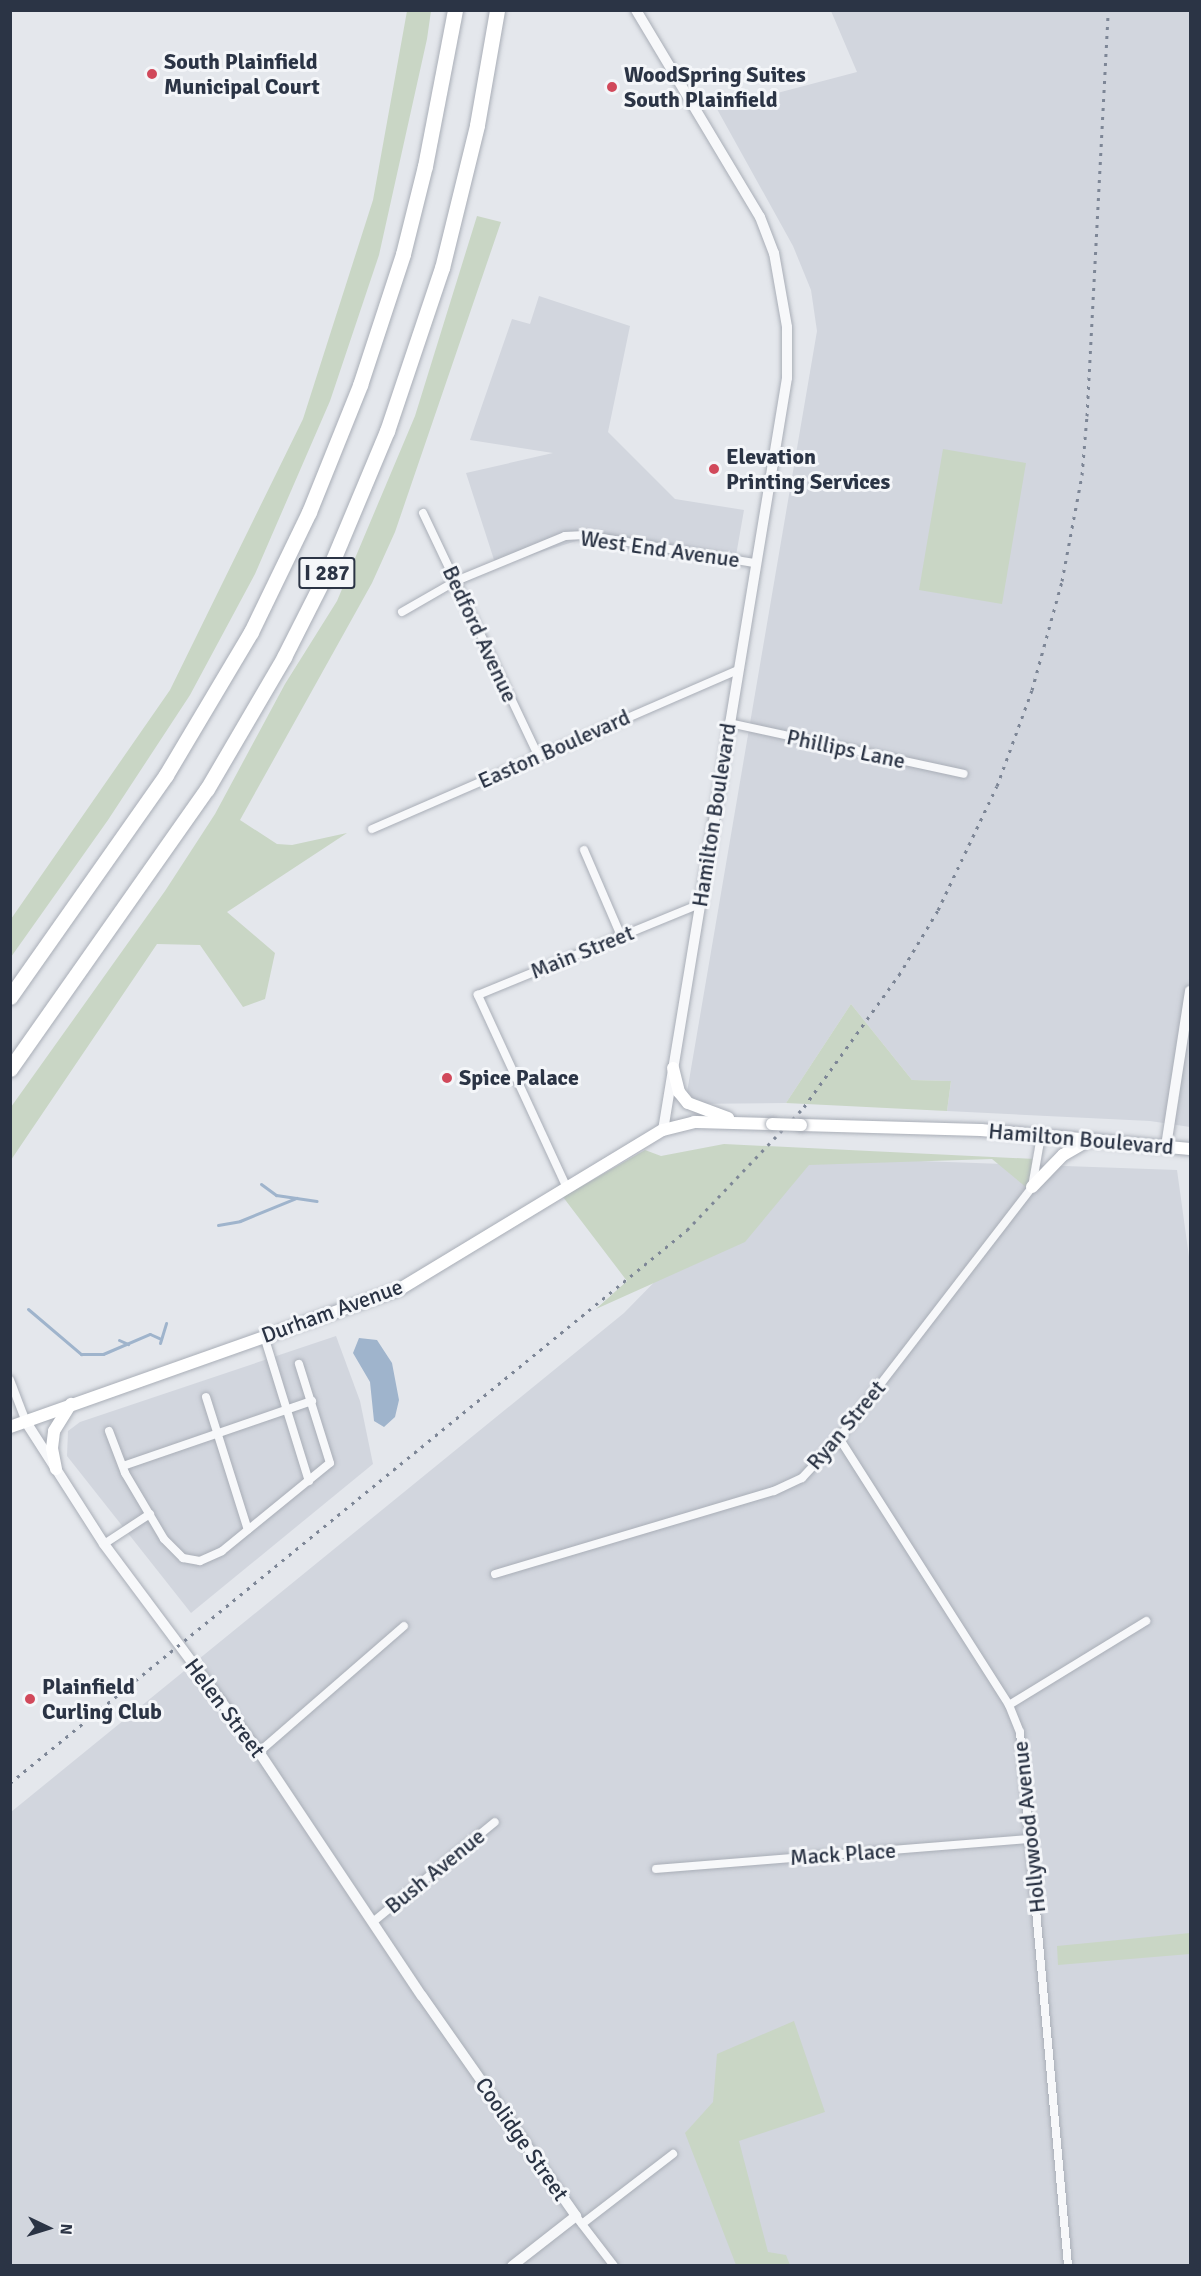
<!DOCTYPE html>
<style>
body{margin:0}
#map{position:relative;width:1201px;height:2276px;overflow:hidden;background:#e4e7ec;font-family:Signika,sans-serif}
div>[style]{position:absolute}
.built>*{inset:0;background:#d2d6de}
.green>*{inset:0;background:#c9d6c5}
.water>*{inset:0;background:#9fb4cc}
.stream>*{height:3px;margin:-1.5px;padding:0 1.5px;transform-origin:1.5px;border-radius:1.5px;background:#9fb4cc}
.roads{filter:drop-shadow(0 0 2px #a9aeb7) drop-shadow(0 0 2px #a9aeb7)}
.minor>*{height:8px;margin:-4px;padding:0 4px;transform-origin:4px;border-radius:4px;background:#f7f8fa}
.tertiary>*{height:10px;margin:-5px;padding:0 5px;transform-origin:5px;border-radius:5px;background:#f7f8fa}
.secondary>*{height:12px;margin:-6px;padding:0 6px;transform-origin:6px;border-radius:6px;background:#fff}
.motorway>*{height:15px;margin:-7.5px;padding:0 7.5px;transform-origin:7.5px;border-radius:7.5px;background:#fff}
.rail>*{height:3px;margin-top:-1.5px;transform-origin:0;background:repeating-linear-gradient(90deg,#7d8696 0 3px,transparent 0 9px)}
.bridges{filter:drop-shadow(0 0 2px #a9aeb7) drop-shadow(0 0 2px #a9aeb7)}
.secondary-bridge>*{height:12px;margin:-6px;padding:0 6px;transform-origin:6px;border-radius:6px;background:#fff}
.dots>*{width:16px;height:16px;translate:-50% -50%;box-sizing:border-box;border:3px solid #f4f6f9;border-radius:50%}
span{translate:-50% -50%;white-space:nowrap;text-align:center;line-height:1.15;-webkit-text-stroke:6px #f4f6f9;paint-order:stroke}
.shield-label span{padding:2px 4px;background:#f4f6f9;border:2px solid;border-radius:4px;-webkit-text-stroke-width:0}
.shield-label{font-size:21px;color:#2b3445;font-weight:700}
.poi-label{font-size:22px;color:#2b3445;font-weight:700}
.left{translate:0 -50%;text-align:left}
.street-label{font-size:22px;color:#2b3445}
.frame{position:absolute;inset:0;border:12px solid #2b3445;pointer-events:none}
.north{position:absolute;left:18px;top:2198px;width:60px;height:60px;-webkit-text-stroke:4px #f4f6f9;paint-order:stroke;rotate:94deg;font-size:16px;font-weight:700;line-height:24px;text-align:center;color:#2b3445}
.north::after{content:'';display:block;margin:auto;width:21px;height:27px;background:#2b3445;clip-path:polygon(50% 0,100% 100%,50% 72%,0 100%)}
</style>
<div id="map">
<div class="built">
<i style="clip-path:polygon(831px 11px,1190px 11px,1190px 1127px,1150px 1121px,947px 1111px,951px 1081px,912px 1080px,851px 1004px,786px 1103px,685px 1104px,817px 331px,811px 290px,793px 246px,717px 109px,857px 72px)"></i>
<i style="clip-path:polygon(539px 296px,630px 326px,608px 432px,675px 499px,744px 510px,734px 567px,662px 558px,586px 538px,496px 566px,466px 473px,553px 453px,470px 440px,512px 319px,530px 324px)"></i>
<i style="clip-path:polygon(778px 1156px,1177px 1170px,1190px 1264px,1190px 2265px,11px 2266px,11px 1812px,624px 1313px)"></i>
<i style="clip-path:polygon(336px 1336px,360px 1401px,373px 1464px,191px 1613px,67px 1456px,68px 1431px,80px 1422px)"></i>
</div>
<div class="green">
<i style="clip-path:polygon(407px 11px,431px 11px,427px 39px,379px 255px,330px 401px,255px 574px,190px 695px,108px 820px,11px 957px,11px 919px,170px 690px,303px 419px,373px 200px)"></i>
<i style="clip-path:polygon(477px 216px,501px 222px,395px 532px,372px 583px,240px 820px,277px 844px,292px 845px,347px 833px,227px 912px,275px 953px,265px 999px,243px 1007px,200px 945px,157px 944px,11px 1160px,11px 1107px,165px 891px,215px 814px,285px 684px,337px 601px,415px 416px)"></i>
<i style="clip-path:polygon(943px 449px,1026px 463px,1002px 604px,919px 590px)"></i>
<i style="clip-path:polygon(851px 1004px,912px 1080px,951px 1081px,947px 1111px,786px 1103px)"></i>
<i style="clip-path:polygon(724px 1144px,1035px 1159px,1027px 1188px,992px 1159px,809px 1165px,745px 1242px,596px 1309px,627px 1281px,563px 1197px,645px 1150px,661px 1156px)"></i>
<i style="clip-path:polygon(1190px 1933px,1190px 1954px,1058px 1965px,1057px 1946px)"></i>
<i style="clip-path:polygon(794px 2021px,825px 2112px,739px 2141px,768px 2252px,786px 2255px,790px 2265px,736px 2265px,685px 2133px,713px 2102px,717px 2054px)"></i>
</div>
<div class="water">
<i style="clip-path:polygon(359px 1338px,377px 1340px,392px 1363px,399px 1400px,395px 1417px,384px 1427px,374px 1421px,370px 1382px,353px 1353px)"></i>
</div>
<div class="stream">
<i style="left:261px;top:1184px;width:19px;rotate:36deg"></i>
<i style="left:276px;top:1195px;width:41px;rotate:8.3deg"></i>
<i style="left:218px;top:1225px;width:22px;rotate:-10deg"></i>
<i style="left:240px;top:1221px;width:61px;rotate:-22.3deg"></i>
<i style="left:28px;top:1309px;width:70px;rotate:40.3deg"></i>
<i style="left:81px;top:1354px;width:22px"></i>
<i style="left:103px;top:1354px;width:51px;rotate:-23.1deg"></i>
<i style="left:150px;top:1334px;width:10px;rotate:24deg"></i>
<i style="left:119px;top:1340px;width:10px;rotate:24deg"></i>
<i style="left:160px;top:1343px;width:21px;rotate:-73deg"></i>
</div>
<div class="roads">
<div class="minor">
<i style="left:423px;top:513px;width:268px;rotate:64.6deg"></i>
<i style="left:402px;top:612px;width:62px;rotate:-29.9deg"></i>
<i style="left:456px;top:581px;width:118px;rotate:-22.4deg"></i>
<i style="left:565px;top:536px;width:20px;rotate:-3deg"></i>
<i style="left:585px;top:535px;width:172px;rotate:9.4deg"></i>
<i style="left:729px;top:723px;width:240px;rotate:12.2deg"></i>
<i style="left:372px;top:829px;width:399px;rotate:-23.5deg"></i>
<i style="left:584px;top:850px;width:94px;rotate:66.7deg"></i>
<i style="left:567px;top:1188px;width:213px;rotate:-114.8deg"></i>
<i style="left:478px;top:995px;width:240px;rotate:-22.3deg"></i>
<i style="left:264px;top:1336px;width:152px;rotate:72.8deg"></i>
<i style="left:10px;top:1380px;width:45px;rotate:69.1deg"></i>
<i style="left:206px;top:1397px;width:139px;rotate:72.5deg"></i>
<i style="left:109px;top:1431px;width:45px;rotate:69.1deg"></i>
<i style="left:125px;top:1473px;width:77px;rotate:59.4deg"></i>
<i style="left:164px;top:1539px;width:27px;rotate:45deg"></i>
<i style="left:183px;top:1558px;width:17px;rotate:10deg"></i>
<i style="left:200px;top:1561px;width:24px;rotate:-24deg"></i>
<i style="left:222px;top:1551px;width:139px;rotate:-39.2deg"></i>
<i style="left:330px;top:1463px;width:104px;rotate:-107.4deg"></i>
<i style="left:839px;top:1438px;width:317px;rotate:57.5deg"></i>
<i style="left:1009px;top:1705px;width:29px;rotate:68deg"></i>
<i style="left:1020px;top:1732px;width:536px;rotate:84.86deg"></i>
<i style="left:123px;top:1466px;width:200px;rotate:-19deg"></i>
<i style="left:104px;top:1544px;width:55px;rotate:-33.1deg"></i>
<i style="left:495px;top:1574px;width:291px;rotate:-16.6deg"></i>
<i style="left:774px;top:1491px;width:31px;rotate:-25deg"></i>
<i style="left:802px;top:1478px;width:54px;rotate:-47.2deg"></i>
<i style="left:839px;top:1438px;width:317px;rotate:-52.4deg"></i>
<i style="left:1032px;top:1187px;width:52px;rotate:-80deg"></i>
<i style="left:1009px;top:1705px;width:161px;rotate:-31.5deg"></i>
<i style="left:259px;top:1752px;width:192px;rotate:-41deg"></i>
<i style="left:656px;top:1869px;width:376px;rotate:-4.6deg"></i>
<i style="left:374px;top:1921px;width:156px;rotate:-39.3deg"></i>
<i style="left:578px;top:2219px;width:59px;rotate:52.5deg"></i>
<i style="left:582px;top:2224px;width:115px;rotate:-37.6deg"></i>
</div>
<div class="tertiary">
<i style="left:636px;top:10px;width:241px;rotate:59.1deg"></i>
<i style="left:760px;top:217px;width:39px;rotate:69deg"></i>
<i style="left:774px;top:253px;width:75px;rotate:80deg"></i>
<i style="left:787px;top:327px;width:51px;rotate:90deg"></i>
<i style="left:787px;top:378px;width:762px;rotate:99.36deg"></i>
<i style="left:1166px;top:1146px;width:157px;rotate:-81.2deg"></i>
<i style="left:26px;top:1422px;width:145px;rotate:57.4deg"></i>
<i style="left:104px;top:1544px;width:259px;rotate:53.3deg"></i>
<i style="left:259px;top:1752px;width:293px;rotate:56.3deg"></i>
<i style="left:422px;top:1996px;width:269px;rotate:55deg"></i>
<i style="left:576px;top:2216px;width:81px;rotate:142deg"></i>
</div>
<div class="secondary">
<i style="left:673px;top:1068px;width:25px;rotate:76deg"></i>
<i style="left:679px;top:1092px;width:14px;rotate:51deg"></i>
<i style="left:688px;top:1103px;width:43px;rotate:20.6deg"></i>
<i style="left:801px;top:1125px;width:180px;rotate:1.6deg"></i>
<i style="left:981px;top:1130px;width:210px;rotate:5.2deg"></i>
<i style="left:1032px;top:1187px;width:45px;rotate:-45.9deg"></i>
<i style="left:1063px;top:1155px;width:30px;rotate:-30deg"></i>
<i style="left:10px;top:1427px;width:414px;rotate:-19.5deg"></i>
<i style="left:400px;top:1289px;width:307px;rotate:-31.2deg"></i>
<i style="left:663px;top:1130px;width:32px;rotate:-14deg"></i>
<i style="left:694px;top:1122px;width:78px;rotate:1.5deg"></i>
<i style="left:56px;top:1469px;width:21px;rotate:-101deg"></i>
<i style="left:52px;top:1448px;width:17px;rotate:-83deg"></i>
<i style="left:54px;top:1431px;width:32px;rotate:-58deg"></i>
</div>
<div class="motorway">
<i style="left:10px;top:997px;width:271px;rotate:-54.9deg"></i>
<i style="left:166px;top:775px;width:166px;rotate:-59.3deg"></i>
<i style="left:251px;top:632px;width:133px;rotate:-64.2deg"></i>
<i style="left:309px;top:512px;width:137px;rotate:-68.1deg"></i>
<i style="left:360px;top:385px;width:138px;rotate:-71.8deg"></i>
<i style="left:403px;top:254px;width:91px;rotate:-76deg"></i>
<i style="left:425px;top:166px;width:159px;rotate:-79.1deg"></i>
<i style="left:10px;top:1069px;width:342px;rotate:-54.9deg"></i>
<i style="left:207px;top:789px;width:153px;rotate:-59.7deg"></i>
<i style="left:284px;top:657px;width:109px;rotate:-63.2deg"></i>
<i style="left:333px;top:560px;width:140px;rotate:-67.3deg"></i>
<i style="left:387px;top:431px;width:172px;rotate:-71.4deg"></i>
<i style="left:442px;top:268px;width:147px;rotate:-76.2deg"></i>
<i style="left:477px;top:125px;width:117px;rotate:-80.1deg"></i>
</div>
</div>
<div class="rail">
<i style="left:10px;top:1783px;width:874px;rotate:-39.24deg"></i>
<i style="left:687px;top:1230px;width:170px;rotate:-46.4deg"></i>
<i style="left:804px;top:1107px;width:163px;rotate:-54.3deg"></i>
<i style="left:899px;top:975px;width:76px;rotate:-59deg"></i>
<i style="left:938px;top:910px;width:137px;rotate:-64.6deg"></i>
<i style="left:997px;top:786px;width:102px;rotate:-70deg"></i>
<i style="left:1032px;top:690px;width:113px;rotate:-74.6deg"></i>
<i style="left:1062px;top:581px;width:108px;rotate:-79.3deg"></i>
<i style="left:1082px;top:475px;width:59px;rotate:-85.2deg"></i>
<i style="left:1087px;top:416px;width:407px;rotate:-87deg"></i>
</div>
<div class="bridges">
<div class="secondary-bridge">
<i style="left:772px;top:1124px;width:29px;rotate:2deg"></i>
</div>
</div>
<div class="dots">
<i style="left:152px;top:74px;background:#d1495b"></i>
<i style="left:612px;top:87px;background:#d1495b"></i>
<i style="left:714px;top:469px;background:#d1495b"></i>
<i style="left:447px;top:1078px;background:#d1495b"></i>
<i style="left:30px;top:1699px;background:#d1495b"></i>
</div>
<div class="shield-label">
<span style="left:327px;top:573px">I 287</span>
</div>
<div class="poi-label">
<span class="left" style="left:164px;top:74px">South Plainfield<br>Municipal Court</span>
<span class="left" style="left:624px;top:87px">WoodSpring Suites<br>South Plainfield</span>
<span class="left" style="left:726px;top:469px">Elevation<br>Printing Services</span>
<span class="left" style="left:459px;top:1078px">Spice Palace</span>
<span class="left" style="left:42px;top:1699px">Plainfield<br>Curling Club</span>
</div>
<div class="street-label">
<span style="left:660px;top:549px;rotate:8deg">West End Avenue</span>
<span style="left:480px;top:634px;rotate:65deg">Bedford Avenue</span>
<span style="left:554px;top:749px;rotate:-24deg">Easton Boulevard</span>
<span style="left:846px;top:749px;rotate:12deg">Phillips Lane</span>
<span style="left:714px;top:815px;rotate:-81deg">Hamilton Boulevard</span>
<span style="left:582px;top:952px;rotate:-22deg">Main Street</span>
<span style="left:1081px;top:1139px;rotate:5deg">Hamilton Boulevard</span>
<span style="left:332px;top:1311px;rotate:-20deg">Durham Avenue</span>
<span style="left:846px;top:1425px;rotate:-50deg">Ryan Street</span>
<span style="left:225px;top:1708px;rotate:53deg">Helen Street</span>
<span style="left:1029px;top:1827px;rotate:-96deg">Hollywood Avenue</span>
<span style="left:843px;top:1854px;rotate:-4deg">Mack Place</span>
<span style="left:435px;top:1871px;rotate:-39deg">Bush Avenue</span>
<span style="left:522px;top:2139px;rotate:55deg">Coolidge Street</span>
</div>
<div class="frame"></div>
<div class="north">N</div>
</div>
